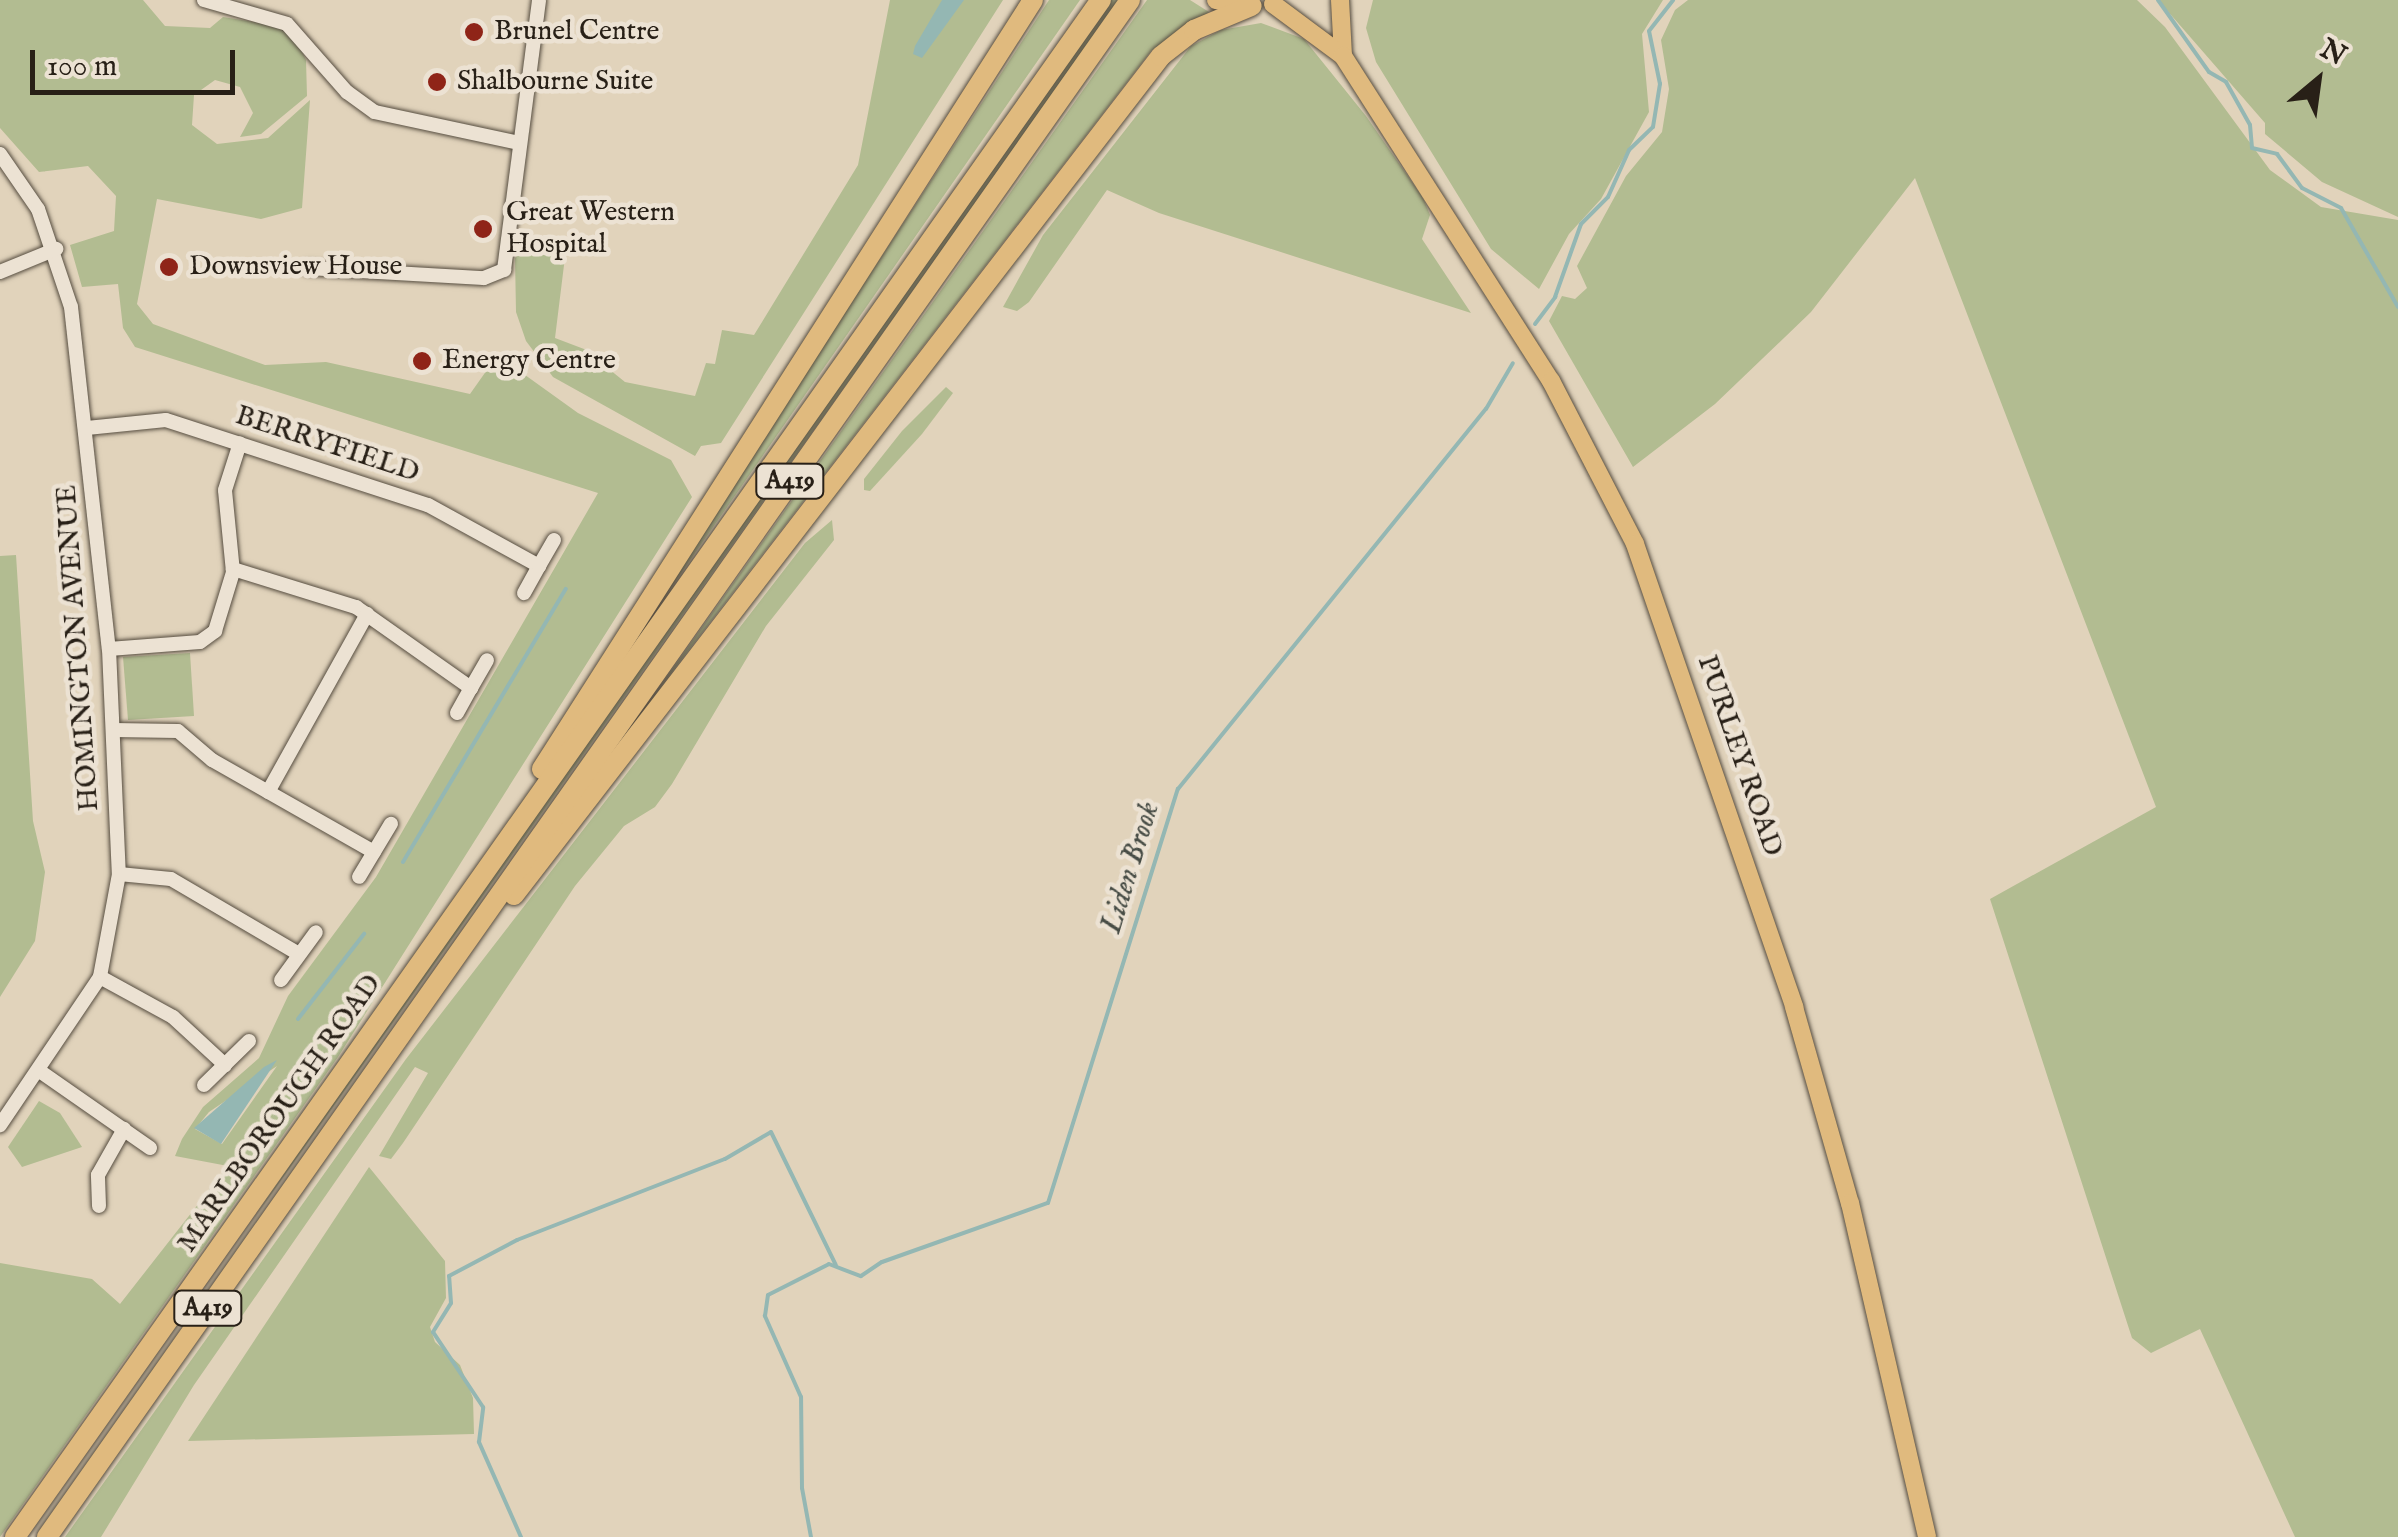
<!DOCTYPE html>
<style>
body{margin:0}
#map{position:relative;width:2398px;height:1537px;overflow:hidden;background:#e1d3bb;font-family:"IM FELL English",serif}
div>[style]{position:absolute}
.green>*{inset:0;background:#b2bc91}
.water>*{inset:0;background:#94b7b3}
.stream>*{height:4px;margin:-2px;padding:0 2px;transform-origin:2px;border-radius:2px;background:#94b7b3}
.roads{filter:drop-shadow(0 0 2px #564d40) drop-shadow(0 0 2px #564d40)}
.minor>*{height:14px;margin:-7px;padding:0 7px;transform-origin:7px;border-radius:7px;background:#ece2d3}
.major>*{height:18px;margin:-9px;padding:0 9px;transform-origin:9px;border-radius:9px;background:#e0ba7e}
.highway>*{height:20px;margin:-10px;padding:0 10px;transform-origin:10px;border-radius:10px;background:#e0ba7e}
.dots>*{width:28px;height:28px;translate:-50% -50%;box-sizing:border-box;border:5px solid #ece2d3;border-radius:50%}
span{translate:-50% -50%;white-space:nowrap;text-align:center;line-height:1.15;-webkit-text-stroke:9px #ece2d3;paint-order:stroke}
.shield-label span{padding:2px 8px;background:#ece2d3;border:2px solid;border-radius:8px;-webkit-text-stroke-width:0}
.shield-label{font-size:25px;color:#282017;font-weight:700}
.poi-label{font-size:28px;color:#282017}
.left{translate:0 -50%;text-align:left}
.street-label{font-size:28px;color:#282017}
.water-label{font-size:30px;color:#484d46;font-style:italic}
.north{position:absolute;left:2268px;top:30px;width:100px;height:100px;-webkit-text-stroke:8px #ece2d3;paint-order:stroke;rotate:29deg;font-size:28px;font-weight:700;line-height:40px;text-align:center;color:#282017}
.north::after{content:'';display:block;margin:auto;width:35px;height:45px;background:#282017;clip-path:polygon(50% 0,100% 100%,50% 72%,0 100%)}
.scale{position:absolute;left:30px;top:50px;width:205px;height:45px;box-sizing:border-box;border:5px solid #282017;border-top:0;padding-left:12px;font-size:30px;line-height:35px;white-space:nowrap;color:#282017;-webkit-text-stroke:8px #ece2d3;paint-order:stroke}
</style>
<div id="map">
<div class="green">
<i style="clip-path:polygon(evenodd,0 0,143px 0,165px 26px,210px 28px,223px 17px,273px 25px,294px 35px,306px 60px,307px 96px,261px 134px,240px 137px,253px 113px,240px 87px,215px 80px,194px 95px,192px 125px,217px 144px,268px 138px,310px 100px,302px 208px,261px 219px,157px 199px,137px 304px,153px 324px,265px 365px,326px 362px,470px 394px,494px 360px,507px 362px,578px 413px,671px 460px,692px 497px,338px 1057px,0 1537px,0 1263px,92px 1279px,120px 1304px,228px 1166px,175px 1156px,182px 1139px,203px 1107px,259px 1058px,288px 996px,376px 877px,598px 493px,135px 347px,123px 328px,118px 284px,82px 287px,70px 245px,114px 231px,116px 196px,88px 166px,39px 172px,0 128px,0 0,277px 1066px,222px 1144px,195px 1129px,209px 1112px,277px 1066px)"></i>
<i style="clip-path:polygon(890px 0,1003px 0,721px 443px,701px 446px,695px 456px,553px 377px,526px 341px,516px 312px,515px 258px,522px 250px,565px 257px,555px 338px,584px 349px,625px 382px,695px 396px,706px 363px,715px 364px,722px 330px,754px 335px,858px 165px)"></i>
<i style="clip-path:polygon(1049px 0,1080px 0,663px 599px,660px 596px)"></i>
<i style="clip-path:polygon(1111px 0,1119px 0,252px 1221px,328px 1110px)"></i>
<i style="clip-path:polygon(1147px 0,1190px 0,1209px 12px,1151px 51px,654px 695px)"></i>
<i style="clip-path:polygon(1373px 0,1663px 0,1642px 34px,1649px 112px,1601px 199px,1569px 234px,1539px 289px,1491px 249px,1376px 62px,1366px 28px)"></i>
<i style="clip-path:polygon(1688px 0,2137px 0,2165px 27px,2270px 170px,2321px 207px,2398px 220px,2398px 1537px,2295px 1537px,2200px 1329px,2151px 1353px,2132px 1338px,1990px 899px,2156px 807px,1915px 178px,1811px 312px,1715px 404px,1633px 467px,1549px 321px,1562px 296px,1575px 299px,1587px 288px,1577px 266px,1626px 176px,1662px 132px,1669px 89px,1661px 40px,1675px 10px)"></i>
<i style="clip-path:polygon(2158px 0,2398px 0,2398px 217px,2322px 182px,2265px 134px,2265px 123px)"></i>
<i style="clip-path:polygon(1261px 23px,1304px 39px,1366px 116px,1423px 198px,1430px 215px,1422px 239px,1471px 313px,1159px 213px,1107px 190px,1029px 302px,1017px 311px,1003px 307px,1043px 235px,1191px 46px,1221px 30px)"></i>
<i style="clip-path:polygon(946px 387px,953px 393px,922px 434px,870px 491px,864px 490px,864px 479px,902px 431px)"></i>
<i style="clip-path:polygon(832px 520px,834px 540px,766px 626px,672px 784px,655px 807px,624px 826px,575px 886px,403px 1143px,391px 1159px,379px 1156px,428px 1073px,415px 1067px,194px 1385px,101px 1537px,65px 1537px,406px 1059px,805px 543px)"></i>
<i style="clip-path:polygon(16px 555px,33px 821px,45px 872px,35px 941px,0 997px,0 556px)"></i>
<i style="clip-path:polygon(190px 653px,194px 716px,128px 720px,123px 657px)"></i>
<i style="clip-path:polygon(39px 1101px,60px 1113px,82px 1147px,22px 1167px,8px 1147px)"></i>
<i style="clip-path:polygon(369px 1167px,445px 1261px,446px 1298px,430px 1327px,435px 1342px,460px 1365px,473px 1398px,474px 1434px,188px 1441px)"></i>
</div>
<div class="water">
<i style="clip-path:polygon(942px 0,964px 0,922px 58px,913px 54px,915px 46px)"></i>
<i style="clip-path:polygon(277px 1060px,221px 1144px,194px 1128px,264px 1067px)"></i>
</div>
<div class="stream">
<i style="left:2158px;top:0;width:88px;rotate:54.7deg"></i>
<i style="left:2209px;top:72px;width:20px;rotate:30deg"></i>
<i style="left:2226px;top:82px;width:49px;rotate:60.8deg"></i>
<i style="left:2250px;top:125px;width:23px;rotate:85deg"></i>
<i style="left:2252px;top:148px;width:26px;rotate:13deg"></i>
<i style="left:2277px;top:154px;width:42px;rotate:53.7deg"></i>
<i style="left:2302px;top:188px;width:44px;rotate:27.1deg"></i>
<i style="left:2341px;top:208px;width:114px;rotate:60.1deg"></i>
<i style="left:1535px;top:324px;width:34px;rotate:-53deg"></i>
<i style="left:1555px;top:297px;width:77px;rotate:-70.4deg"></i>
<i style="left:1581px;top:224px;width:38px;rotate:-45deg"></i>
<i style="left:1608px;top:197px;width:51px;rotate:-65.9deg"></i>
<i style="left:1629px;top:150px;width:33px;rotate:-44deg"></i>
<i style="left:1653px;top:127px;width:44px;rotate:-80.8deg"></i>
<i style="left:1660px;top:84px;width:54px;rotate:-101.7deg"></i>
<i style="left:1649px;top:31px;width:39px;rotate:-52deg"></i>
<i style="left:403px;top:862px;width:318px;rotate:-59.2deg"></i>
<i style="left:298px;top:1019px;width:108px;rotate:-52.2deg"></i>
<i style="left:521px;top:1537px;width:104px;rotate:-113.9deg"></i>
<i style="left:479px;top:1442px;width:35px;rotate:-83deg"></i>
<i style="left:483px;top:1407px;width:90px;rotate:-123.7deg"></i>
<i style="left:433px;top:1332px;width:34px;rotate:-58deg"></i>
<i style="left:451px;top:1303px;width:27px;rotate:-94deg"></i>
<i style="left:449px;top:1276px;width:77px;rotate:-27.9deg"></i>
<i style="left:517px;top:1240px;width:223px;rotate:-21.3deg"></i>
<i style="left:725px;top:1159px;width:53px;rotate:-30.4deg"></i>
<i style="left:771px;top:1132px;width:148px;rotate:64deg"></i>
<i style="left:811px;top:1537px;width:50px;rotate:-100.4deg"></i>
<i style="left:802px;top:1488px;width:91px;rotate:-90.6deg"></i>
<i style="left:801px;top:1397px;width:89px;rotate:-114deg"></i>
<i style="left:765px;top:1316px;width:21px;rotate:-82deg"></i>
<i style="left:768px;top:1295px;width:68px;rotate:-26.9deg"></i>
<i style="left:829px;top:1264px;width:34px;rotate:21deg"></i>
<i style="left:861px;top:1276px;width:25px;rotate:-34deg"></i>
<i style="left:882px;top:1262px;width:176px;rotate:-19.6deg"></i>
<i style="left:1048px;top:1203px;width:434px;rotate:-72.6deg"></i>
<i style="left:1178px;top:789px;width:489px;rotate:-51deg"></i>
<i style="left:1486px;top:409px;width:53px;rotate:-59.6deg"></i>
</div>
<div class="roads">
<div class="minor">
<i style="left:204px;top:0;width:86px;rotate:16.1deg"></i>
<i style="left:287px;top:24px;width:91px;rotate:48.6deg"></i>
<i style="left:347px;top:92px;width:34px;rotate:36deg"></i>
<i style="left:375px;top:112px;width:147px;rotate:12.1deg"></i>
<i style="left:0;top:154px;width:67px;rotate:55.4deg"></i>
<i style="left:38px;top:209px;width:103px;rotate:71.4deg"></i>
<i style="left:71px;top:307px;width:344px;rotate:83.7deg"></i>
<i style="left:109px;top:649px;width:225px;rotate:87.5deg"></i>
<i style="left:119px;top:874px;width:105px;rotate:100.5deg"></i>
<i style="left:100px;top:977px;width:179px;rotate:124deg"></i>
<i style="left:308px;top:268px;width:176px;rotate:3.3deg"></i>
<i style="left:484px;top:278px;width:22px;rotate:-22deg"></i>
<i style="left:504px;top:270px;width:272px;rotate:-82.6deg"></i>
<i style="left:0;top:272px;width:61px;rotate:-22.3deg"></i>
<i style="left:87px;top:428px;width:79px;rotate:-5.8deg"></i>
<i style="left:166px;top:420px;width:275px;rotate:18deg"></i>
<i style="left:428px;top:505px;width:127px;rotate:28.8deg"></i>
<i style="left:539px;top:566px;width:31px;rotate:119deg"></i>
<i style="left:539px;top:566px;width:30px;rotate:-60deg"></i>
<i style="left:233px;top:569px;width:129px;rotate:17.2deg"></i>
<i style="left:356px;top:607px;width:141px;rotate:35.2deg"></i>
<i style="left:471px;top:688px;width:32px;rotate:-60deg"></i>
<i style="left:109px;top:649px;width:91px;rotate:-4.4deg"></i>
<i style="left:200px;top:642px;width:19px;rotate:-36deg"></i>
<i style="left:215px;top:631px;width:62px;rotate:-73deg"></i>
<i style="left:233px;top:572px;width:82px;rotate:-95.6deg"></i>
<i style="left:225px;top:490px;width:49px;rotate:-72.3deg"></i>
<i style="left:457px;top:713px;width:29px;rotate:-61deg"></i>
<i style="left:113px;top:730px;width:65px;rotate:0.9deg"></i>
<i style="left:178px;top:731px;width:45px;rotate:40.5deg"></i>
<i style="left:212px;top:760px;width:186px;rotate:29.6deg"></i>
<i style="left:374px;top:852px;width:29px;rotate:121deg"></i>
<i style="left:268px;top:792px;width:204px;rotate:-60.9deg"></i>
<i style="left:374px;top:852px;width:33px;rotate:-59deg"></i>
<i style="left:119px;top:874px;width:52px;rotate:5.5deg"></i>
<i style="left:171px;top:879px;width:148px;rotate:30.4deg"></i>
<i style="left:100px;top:977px;width:83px;rotate:28.7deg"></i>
<i style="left:173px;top:1017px;width:71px;rotate:42.7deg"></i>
<i style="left:281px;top:980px;width:59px;rotate:-53.9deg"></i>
<i style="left:41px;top:1072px;width:133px;rotate:34.9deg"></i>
<i style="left:204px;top:1085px;width:63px;rotate:-44.4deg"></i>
<i style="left:99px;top:1206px;width:31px;rotate:-92deg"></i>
<i style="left:98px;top:1175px;width:53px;rotate:-60.5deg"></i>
</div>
<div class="major">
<i style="left:1216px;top:0;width:37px;rotate:9deg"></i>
<i style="left:1340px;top:0;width:56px;rotate:86.9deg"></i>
<i style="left:1273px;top:4px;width:87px;rotate:36.6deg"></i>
<i style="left:1343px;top:56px;width:386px;rotate:57.4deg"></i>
<i style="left:1551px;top:381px;width:183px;rotate:62.7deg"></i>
<i style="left:1635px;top:544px;width:490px;rotate:71deg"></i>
<i style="left:1794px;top:1007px;width:204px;rotate:74.1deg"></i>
<i style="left:1850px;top:1203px;width:343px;rotate:77deg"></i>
</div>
<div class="highway">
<i style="left:542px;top:769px;width:912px;rotate:-57.44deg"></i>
<i style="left:514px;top:895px;width:1059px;rotate:-52.36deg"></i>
<i style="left:1161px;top:56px;width:42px;rotate:-38.2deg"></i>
<i style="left:1194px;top:30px;width:62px;rotate:-22.8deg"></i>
<i style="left:15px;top:1537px;width:1882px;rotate:-54.76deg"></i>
<i style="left:47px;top:1537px;width:1880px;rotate:-54.83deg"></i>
</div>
</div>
<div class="dots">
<i style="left:474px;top:32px;background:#8f2418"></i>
<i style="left:437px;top:82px;background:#8f2418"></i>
<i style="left:483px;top:229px;background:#8f2418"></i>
<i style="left:169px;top:267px;background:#8f2418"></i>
<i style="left:422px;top:361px;background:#8f2418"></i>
</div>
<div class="shield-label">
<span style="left:790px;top:481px">A419</span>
<span style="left:208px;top:1308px">A419</span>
</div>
<div class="poi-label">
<span class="left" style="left:494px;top:32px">Brunel Centre</span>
<span class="left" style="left:457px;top:82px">Shalbourne Suite</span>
<span class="left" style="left:506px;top:229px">Great Western<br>Hospital</span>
<span class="left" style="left:189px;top:267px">Downsview House</span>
<span class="left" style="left:442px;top:361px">Energy Centre</span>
</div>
<div class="street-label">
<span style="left:327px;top:445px;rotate:18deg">BERRYFIELD</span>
<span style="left:79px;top:648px;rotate:-94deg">HOMINGTON AVENUE</span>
<span style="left:1739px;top:756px;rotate:71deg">PURLEY ROAD</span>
<span style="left:280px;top:1114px;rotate:-55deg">MARLBOROUGH ROAD</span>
</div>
<div class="water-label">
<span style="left:1131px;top:868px;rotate:-73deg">Liden Brook</span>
</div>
<div class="north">N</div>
<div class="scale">100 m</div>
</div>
